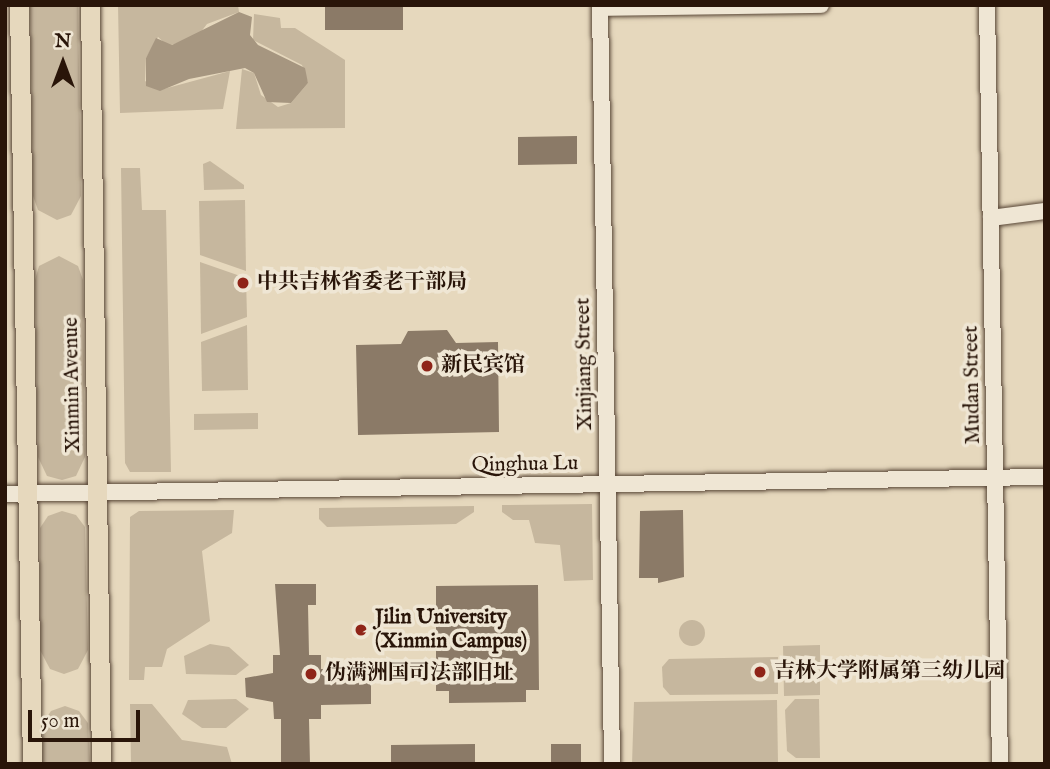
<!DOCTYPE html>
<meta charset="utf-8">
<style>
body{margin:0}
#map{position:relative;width:1050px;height:769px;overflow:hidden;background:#e6d8bd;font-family:"IM FELL English","Noto Serif SC",serif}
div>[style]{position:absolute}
.green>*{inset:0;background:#c6b79e}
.round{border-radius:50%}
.water>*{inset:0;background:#a69680}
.building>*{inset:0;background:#8b7a67}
.roads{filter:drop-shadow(0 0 2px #584636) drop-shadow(0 0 2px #584636)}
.minor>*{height:16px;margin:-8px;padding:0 8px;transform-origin:8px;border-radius:8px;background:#efe6d4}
.major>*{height:19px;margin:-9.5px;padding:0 9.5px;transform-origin:9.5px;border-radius:9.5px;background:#e6d8bd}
.dots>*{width:19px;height:19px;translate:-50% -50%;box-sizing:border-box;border:4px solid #efe6d4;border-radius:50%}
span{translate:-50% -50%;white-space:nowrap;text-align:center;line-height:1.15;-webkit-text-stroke:7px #efe6d4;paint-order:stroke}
.poi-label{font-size:21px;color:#291509;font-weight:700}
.left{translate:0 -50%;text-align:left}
.street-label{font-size:21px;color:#291509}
.frame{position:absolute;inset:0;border:7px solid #291509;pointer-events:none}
.north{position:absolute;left:28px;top:28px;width:70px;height:70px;-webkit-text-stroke:5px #efe6d4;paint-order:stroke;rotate:0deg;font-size:19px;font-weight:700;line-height:28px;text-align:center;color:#291509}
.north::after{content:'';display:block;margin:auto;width:24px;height:32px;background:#291509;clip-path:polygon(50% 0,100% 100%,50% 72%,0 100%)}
.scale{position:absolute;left:28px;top:710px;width:112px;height:32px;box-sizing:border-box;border:4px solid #291509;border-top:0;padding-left:9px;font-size:21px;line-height:24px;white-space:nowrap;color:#291509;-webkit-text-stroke:5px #efe6d4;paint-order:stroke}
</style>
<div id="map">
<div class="green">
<i style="clip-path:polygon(30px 5px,78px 5px,81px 196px,71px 215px,57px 220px,38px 210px,33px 196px)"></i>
<i style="clip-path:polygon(118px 5px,238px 5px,239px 12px,207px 24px,197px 37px,168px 46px,158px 37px,146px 58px,145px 81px,160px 90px,230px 71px,223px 109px,120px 113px)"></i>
<i style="clip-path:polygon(254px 14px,280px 18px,281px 28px,295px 28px,345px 60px,345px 128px,236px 129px,242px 69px,254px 73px,261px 95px,278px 107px,291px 103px,308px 83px,302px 65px,253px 40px)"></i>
<i style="clip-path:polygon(210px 161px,244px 185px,244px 189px,204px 190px,203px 164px)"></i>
<i style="clip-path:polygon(121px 168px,140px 168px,142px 210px,166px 210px,171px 472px,130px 472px,125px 463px)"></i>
<i style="clip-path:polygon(245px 200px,246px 271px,200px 255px,199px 201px)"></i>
<i style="clip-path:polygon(59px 256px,78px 266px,83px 280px,85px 457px,76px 476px,62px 480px,47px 476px,38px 457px,35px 280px,39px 266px)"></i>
<i style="clip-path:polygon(200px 262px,246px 278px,247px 317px,201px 334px)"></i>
<i style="clip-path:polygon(247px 325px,248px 390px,202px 391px,201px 342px)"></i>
<i style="clip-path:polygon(258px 413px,258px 429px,194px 430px,194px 414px)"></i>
<i style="clip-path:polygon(592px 504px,593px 580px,564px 581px,560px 545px,535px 543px,529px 520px,513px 520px,502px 512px,502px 505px)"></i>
<i style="clip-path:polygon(474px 506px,474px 512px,456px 524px,327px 527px,319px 519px,319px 508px)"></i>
<i style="clip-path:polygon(234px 510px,232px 533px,202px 551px,210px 621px,167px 649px,162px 667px,145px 667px,144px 680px,129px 680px,130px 517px,139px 511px)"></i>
<i style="clip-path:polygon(62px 511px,76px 515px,85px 527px,88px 650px,78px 669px,64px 674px,50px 669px,40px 650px,40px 528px,48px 516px)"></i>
<i class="round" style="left:679px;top:620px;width:26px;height:26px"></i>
<i style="clip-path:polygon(210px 644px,229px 647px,249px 665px,236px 675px,186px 674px,184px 656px)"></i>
<i style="clip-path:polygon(820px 645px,820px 695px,784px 696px,783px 646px)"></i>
<i style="clip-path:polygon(778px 657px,778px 694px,670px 695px,663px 687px,662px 667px,669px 659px)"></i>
<i style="clip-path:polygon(236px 699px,249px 709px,226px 728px,202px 728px,182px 714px,188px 700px)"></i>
<i style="clip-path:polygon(795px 699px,819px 699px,820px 758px,796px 758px,787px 751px,785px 710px)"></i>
<i style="clip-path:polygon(777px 700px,778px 764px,632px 764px,634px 702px)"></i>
<i style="clip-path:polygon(130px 704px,152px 704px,182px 740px,227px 747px,232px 764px,131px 764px)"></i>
<i style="clip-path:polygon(65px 706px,79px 711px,88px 723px,90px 764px,42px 764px,43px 723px,51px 711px)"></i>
</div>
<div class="water">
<i style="clip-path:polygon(239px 12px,252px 17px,250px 35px,258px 45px,305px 68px,308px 83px,291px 103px,267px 102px,254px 73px,245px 68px,189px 79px,160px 91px,146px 86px,146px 58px,156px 38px,172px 45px)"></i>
</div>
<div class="building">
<i style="clip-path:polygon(325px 5px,403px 5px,403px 30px,325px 30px)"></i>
<i style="clip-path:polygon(577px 136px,577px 164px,518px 165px,518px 137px)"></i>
<i style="clip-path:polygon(447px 330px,456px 343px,498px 342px,499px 432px,358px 435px,356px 345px,401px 344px,408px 331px)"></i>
<i style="clip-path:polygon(683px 510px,684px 577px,658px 583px,658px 578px,639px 578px,640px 511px)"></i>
<i style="clip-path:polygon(275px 584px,316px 584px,316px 605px,308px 605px,309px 655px,321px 655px,321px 669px,371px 668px,371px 704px,321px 705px,321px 719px,309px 719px,310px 764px,281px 764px,281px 719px,274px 719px,273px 702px,246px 697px,245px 678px,273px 673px,273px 655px,280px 655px)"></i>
<i style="clip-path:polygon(538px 585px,539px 690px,526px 690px,526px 702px,449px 703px,449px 691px,436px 691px,436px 586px)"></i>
<i style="clip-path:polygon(475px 744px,475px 764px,391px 764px,391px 745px)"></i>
<i style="clip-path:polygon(551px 744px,581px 744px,581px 764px,551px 764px)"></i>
</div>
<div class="roads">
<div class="minor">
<i style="left:600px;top:5px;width:759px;rotate:89.09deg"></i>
<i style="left:987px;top:5px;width:759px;rotate:89.02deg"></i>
<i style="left:600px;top:8px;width:221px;rotate:-0.8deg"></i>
<i style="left:991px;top:218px;width:54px;rotate:-7.4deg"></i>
<i style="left:5px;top:494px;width:1040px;rotate:-0.94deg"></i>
</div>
<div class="major">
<i style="left:19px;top:5px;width:759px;rotate:89.02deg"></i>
<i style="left:90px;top:5px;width:759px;rotate:89.17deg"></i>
</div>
</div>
<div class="dots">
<i style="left:243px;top:283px;background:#8f2418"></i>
<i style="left:427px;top:366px;background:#8f2418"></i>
<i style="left:361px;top:630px;background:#8f2418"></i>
<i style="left:760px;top:672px;background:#8f2418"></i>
<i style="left:311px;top:674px;background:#8f2418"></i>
</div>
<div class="poi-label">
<span class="left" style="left:257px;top:283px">中共吉林省委老干部局</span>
<span class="left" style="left:441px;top:366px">新民宾馆</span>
<span class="left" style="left:375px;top:630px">Jilin University<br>(Xinmin Campus)</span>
<span class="left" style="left:774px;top:672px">吉林大学附属第三幼儿园</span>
<span class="left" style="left:325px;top:674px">伪满洲国司法部旧址</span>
</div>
<div class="street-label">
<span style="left:585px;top:364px;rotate:-91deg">Xinjiang Street</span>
<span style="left:73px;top:385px;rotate:-91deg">Xinmin Avenue</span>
<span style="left:973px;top:385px;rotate:-91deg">Mudan Street</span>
<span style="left:525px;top:465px;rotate:-1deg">Qinghua Lu</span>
</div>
<div class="frame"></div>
<div class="north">N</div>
<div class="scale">50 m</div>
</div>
